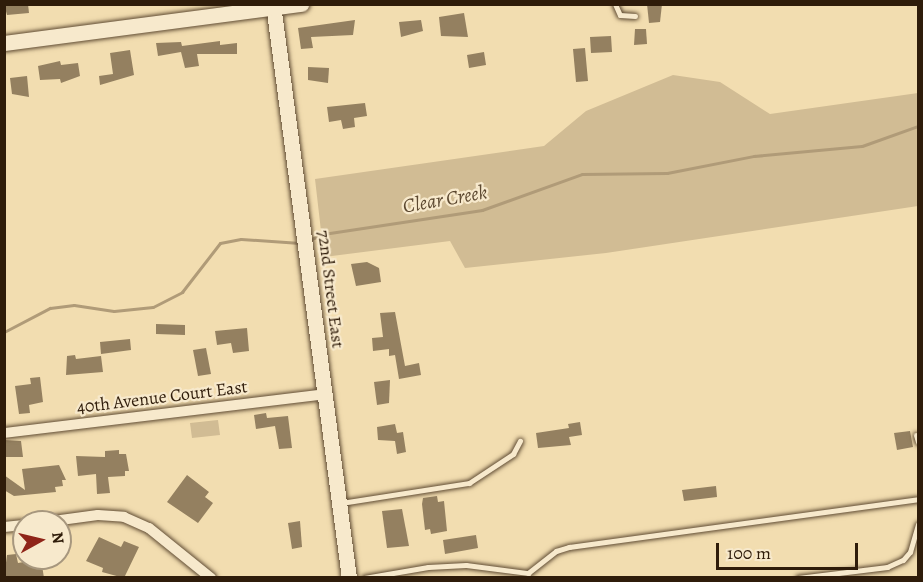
<!DOCTYPE html>
<style>
body{margin:0}
#map{position:relative;width:923px;height:582px;overflow:hidden;background:#f2ddb0;font-family:Alegreya,serif}
div>[style]{position:absolute}
.green>*{inset:0;background:#d1bc94}
.stream>*{height:3px;margin:-1.5px;padding:0 1.5px;transform-origin:1.5px;border-radius:1.5px;background:#b09b78}
.building>*{inset:0;background:#948060}
.roads{filter:drop-shadow(0 0 2px #604c34) drop-shadow(0 0 2px #604c34)}
.lane>*{height:5px;margin:-2.5px;padding:0 2.5px;transform-origin:2.5px;border-radius:2.5px;background:#f7e9cc}
.street>*{height:10px;margin:-5px;padding:0 5px;transform-origin:5px;border-radius:5px;background:#f7e9cc}
.secondary>*{height:15px;margin:-7.5px;padding:0 7.5px;transform-origin:7.5px;border-radius:7.5px;background:#f7e9cc}
span{translate:-50% -50%;white-space:nowrap;text-align:center;line-height:1.15;-webkit-text-stroke:4.5px #f7e9cc;paint-order:stroke}
.street-label{font-size:18px;color:#2f1c0a}
.water-label{font-size:20px;color:#5c4830;font-style:italic}
.frame{position:absolute;inset:0;border:6px solid #2f1c0a;pointer-events:none}
.north{position:absolute;left:12px;top:510px;width:60px;height:60px;box-sizing:border-box;background:#f7e9cc;border:2px solid #a7977e;border-radius:50%;rotate:82deg;font-size:16px;font-weight:700;line-height:24px;text-align:center;color:#2f1c0a}
.north::after{content:'';display:block;margin:auto;width:21px;height:27px;background:#8f2418;clip-path:polygon(50% 0,100% 100%,50% 72%,0 100%)}
.scale{position:absolute;left:716px;top:543px;width:142px;height:27px;box-sizing:border-box;border:3px solid #2f1c0a;border-top:0;padding-left:8px;font-size:18px;line-height:21px;white-space:nowrap;color:#2f1c0a;-webkit-text-stroke:4px #f7e9cc;paint-order:stroke}
</style>
<div id="map">
<div class="green">
<i style="clip-path:polygon(673px 75px,720px 82px,770px 114px,918px 93px,918px 206px,606px 253px,465px 268px,450px 241px,324px 257px,315px 179px,544px 146px,586px 111px)"></i>
<i style="clip-path:polygon(218px 420px,220px 435px,192px 438px,190px 423px)"></i>
</div>
<div class="stream">
<i style="left:309px;top:240px;width:15px;rotate:-23deg"></i>
<i style="left:323px;top:234px;width:161px;rotate:-8.6deg"></i>
<i style="left:482px;top:210px;width:106px;rotate:-19.8deg"></i>
<i style="left:582px;top:174px;width:85px;rotate:-0.7deg"></i>
<i style="left:667px;top:173px;width:89px;rotate:-11.1deg"></i>
<i style="left:754px;top:156px;width:108px;rotate:-5.3deg"></i>
<i style="left:862px;top:146px;width:59px;rotate:-19.7deg"></i>
<i style="left:4px;top:332px;width:52px;rotate:-27.6deg"></i>
<i style="left:50px;top:308px;width:24px;rotate:-7deg"></i>
<i style="left:74px;top:305px;width:40px;rotate:8.5deg"></i>
<i style="left:114px;top:311px;width:39px;rotate:-6deg"></i>
<i style="left:153px;top:307px;width:33px;rotate:-27deg"></i>
<i style="left:182px;top:292px;width:62px;rotate:-52.2deg"></i>
<i style="left:220px;top:243px;width:21px;rotate:-11deg"></i>
<i style="left:241px;top:239px;width:59px;rotate:3.9deg"></i>
</div>
<div class="building">
<i style="clip-path:polygon(4px 4px,28px 4px,29px 13px,7px 15px)"></i>
<i style="clip-path:polygon(647px 4px,662px 4px,660px 22px,649px 23px)"></i>
<i style="clip-path:polygon(464px 13px,468px 37px,441px 36px,439px 17px)"></i>
<i style="clip-path:polygon(355px 20px,353px 35px,311px 37px,313px 48px,301px 49px,298px 28px)"></i>
<i style="clip-path:polygon(421px 20px,423px 31px,401px 37px,399px 22px)"></i>
<i style="clip-path:polygon(635px 29px,646px 29px,647px 44px,634px 45px)"></i>
<i style="clip-path:polygon(611px 36px,612px 52px,591px 53px,590px 37px)"></i>
<i style="clip-path:polygon(220px 41px,220px 45px,237px 43px,237px 54px,197px 54px,199px 66px,185px 68px,181px 52px,158px 56px,156px 43px,181px 42px,182px 46px)"></i>
<i style="clip-path:polygon(585px 48px,588px 81px,576px 82px,573px 49px)"></i>
<i style="clip-path:polygon(130px 50px,134px 75px,100px 85px,99px 76px,113px 74px,110px 53px)"></i>
<i style="clip-path:polygon(484px 52px,486px 65px,469px 68px,467px 55px)"></i>
<i style="clip-path:polygon(60px 61px,61px 65px,78px 63px,80px 76px,61px 83px,60px 79px,40px 80px,38px 66px)"></i>
<i style="clip-path:polygon(308px 67px,329px 68px,328px 83px,308px 80px)"></i>
<i style="clip-path:polygon(27px 76px,29px 97px,12px 94px,10px 78px)"></i>
<i style="clip-path:polygon(365px 103px,367px 116px,354px 118px,355px 127px,343px 129px,341px 120px,329px 122px,327px 107px)"></i>
<i style="clip-path:polygon(367px 262px,379px 268px,381px 282px,356px 286px,351px 264px)"></i>
<i style="clip-path:polygon(395px 312px,405px 366px,419px 363px,421px 375px,399px 379px,395px 355px,389px 356px,389px 349px,373px 351px,372px 338px,383px 337px,380px 313px)"></i>
<i style="clip-path:polygon(156px 324px,185px 325px,185px 335px,156px 334px)"></i>
<i style="clip-path:polygon(247px 328px,249px 351px,233px 353px,231px 343px,217px 345px,215px 331px)"></i>
<i style="clip-path:polygon(130px 339px,131px 350px,101px 354px,100px 342px)"></i>
<i style="clip-path:polygon(206px 348px,211px 374px,198px 376px,193px 350px)"></i>
<i style="clip-path:polygon(75px 355px,76px 359px,101px 356px,103px 372px,66px 375px,67px 356px)"></i>
<i style="clip-path:polygon(40px 377px,43px 402px,29px 405px,30px 413px,19px 414px,15px 386px,31px 384px,30px 378px)"></i>
<i style="clip-path:polygon(390px 380px,389px 403px,377px 405px,374px 382px)"></i>
<i style="clip-path:polygon(266px 413px,267px 418px,288px 416px,292px 448px,279px 449px,275px 426px,256px 429px,254px 415px)"></i>
<i style="clip-path:polygon(580px 422px,582px 435px,569px 437px,571px 445px,538px 448px,536px 433px,569px 428px,568px 424px)"></i>
<i style="clip-path:polygon(395px 424px,397px 433px,403px 432px,406px 452px,397px 454px,395px 441px,378px 440px,377px 427px)"></i>
<i style="clip-path:polygon(910px 431px,913px 447px,897px 450px,894px 433px)"></i>
<i style="clip-path:polygon(4px 440px,21px 441px,23px 457px,4px 457px)"></i>
<i style="clip-path:polygon(119px 450px,119px 454px,126px 454px,129px 471px,125px 471px,125px 476px,108px 477px,110px 493px,97px 494px,96px 474px,78px 476px,76px 456px,105px 457px,105px 451px)"></i>
<i style="clip-path:polygon(59px 465px,66px 480px,62px 480px,63px 486px,55px 487px,56px 492px,14px 496px,4px 490px,4px 475px,25px 490px,22px 469px)"></i>
<i style="clip-path:polygon(187px 475px,209px 492px,205px 497px,213px 503px,198px 523px,167px 502px)"></i>
<i style="clip-path:polygon(716px 486px,717px 497px,684px 501px,682px 490px)"></i>
<i style="clip-path:polygon(437px 496px,438px 502px,444px 501px,447px 531px,431px 534px,430px 529px,425px 530px,422px 504px,423px 498px)"></i>
<i style="clip-path:polygon(402px 509px,409px 546px,387px 548px,382px 511px)"></i>
<i style="clip-path:polygon(300px 521px,302px 547px,292px 549px,288px 523px)"></i>
<i style="clip-path:polygon(476px 535px,478px 548px,445px 554px,443px 540px)"></i>
<i style="clip-path:polygon(99px 537px,121px 547px,124px 541px,139px 547px,124px 578px,102px 572px,103px 568px,86px 561px)"></i>
<i style="clip-path:polygon(16px 554px,18px 563px,41px 559px,44px 578px,4px 578px,7px 555px)"></i>
</div>
<div class="roads">
<div class="lane">
<i style="left:615px;top:4px;width:12px;rotate:66deg"></i>
<i style="left:620px;top:15px;width:15px;rotate:4deg"></i>
<i style="left:916px;top:435px;width:7px;rotate:74deg"></i>
<i style="left:341px;top:503px;width:130px;rotate:-8.9deg"></i>
<i style="left:469px;top:483px;width:53px;rotate:-33.4deg"></i>
<i style="left:513px;top:454px;width:15px;rotate:-62deg"></i>
<i style="left:364px;top:578px;width:65px;rotate:-9.8deg"></i>
<i style="left:428px;top:567px;width:38px;rotate:-3deg"></i>
<i style="left:466px;top:565px;width:63px;rotate:7.4deg"></i>
<i style="left:528px;top:573px;width:36px;rotate:-38deg"></i>
<i style="left:556px;top:551px;width:14px;rotate:-17deg"></i>
<i style="left:569px;top:547px;width:352px;rotate:-7.8deg"></i>
<i style="left:798px;top:578px;width:90px;rotate:-7deg"></i>
<i style="left:887px;top:567px;width:17px;rotate:-24deg"></i>
<i style="left:903px;top:560px;width:11px;rotate:-49deg"></i>
<i style="left:910px;top:552px;width:29px;rotate:-74deg"></i>
</div>
<div class="street">
<i style="left:4px;top:433px;width:322px;rotate:-6.9deg"></i>
<i style="left:46px;top:522px;width:52px;rotate:-7.7deg"></i>
<i style="left:98px;top:515px;width:26px;rotate:4deg"></i>
<i style="left:124px;top:517px;width:27px;rotate:24deg"></i>
<i style="left:149px;top:528px;width:80px;rotate:38.9deg"></i>
<i style="left:4px;top:527px;width:20px;rotate:-6deg"></i>
</div>
<div class="secondary">
<i style="left:273px;top:4px;width:579px;rotate:82.46deg"></i>
<i style="left:4px;top:43px;width:300px;rotate:-7.5deg"></i>
</div>
</div>
<div class="street-label">
<span style="left:331px;top:289px;rotate:83deg">72nd Street East</span>
<span style="left:162px;top:397px;rotate:-7deg">40th Avenue Court East</span>
</div>
<div class="water-label">
<span style="left:445px;top:199px;rotate:-10deg">Clear Creek</span>
</div>
<div class="frame"></div>
<div class="north">N</div>
<div class="scale">100 m</div>
</div>
